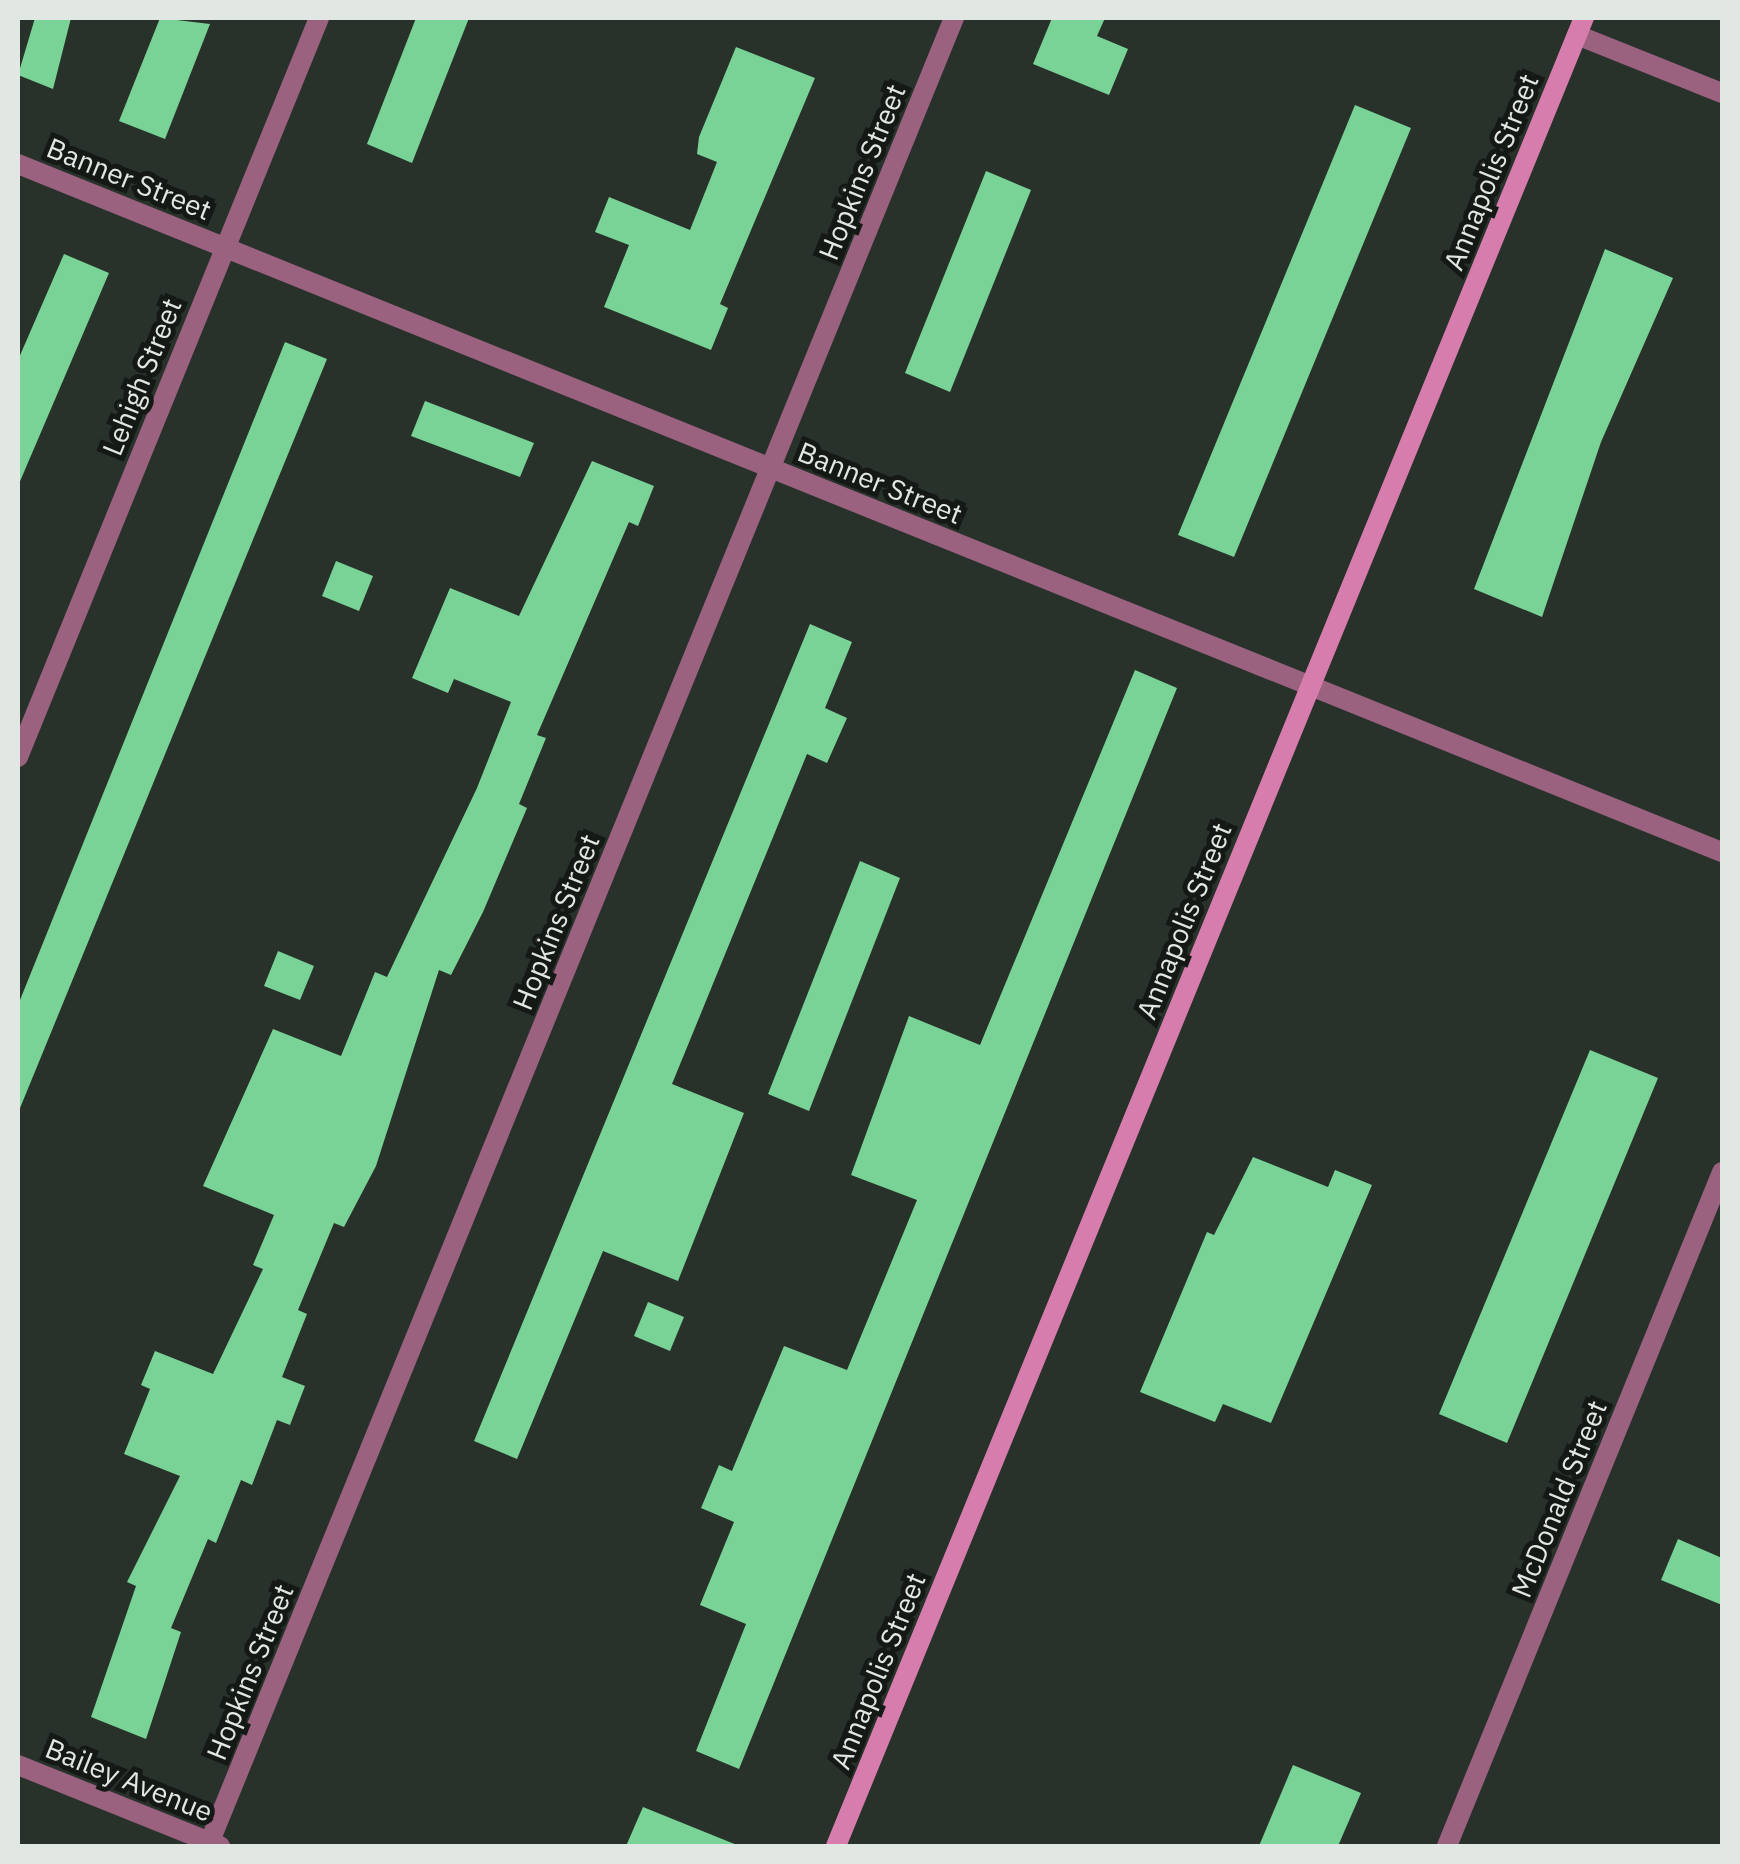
<!DOCTYPE html>
<style>
body{margin:0}
#map{position:relative;width:1740px;height:1864px;overflow:hidden;background:#28322b;font-family:"IBM Plex Sans",sans-serif}
div>[style]{position:absolute}
.building>*{inset:0;background:#79d396}
.lane>*{height:20px;margin:-10px;padding:0 10px;transform-origin:10px;border-radius:10px;background:#9b6280}
.street>*{height:20px;margin:-10px;padding:0 10px;transform-origin:10px;border-radius:10px;background:#9b6280}
.secondary>*{height:20px;margin:-10px;padding:0 10px;transform-origin:10px;border-radius:10px;background:#d77dad}
span{translate:-50% -50%;white-space:nowrap;text-align:center;line-height:1.15;-webkit-text-stroke:10px #141915;paint-order:stroke}
.street-label{font-size:28px;color:#e1e7e3}
.frame{position:absolute;inset:0;border:20px solid #e1e7e3;pointer-events:none}
</style>
<div id="map">
<div class="building">
<i style="clip-path:polygon(35px 18px,71px 18px,53px 89px,18px 75px)"></i>
<i style="clip-path:polygon(160px 18px,210px 24px,165px 139px,119px 121px)"></i>
<i style="clip-path:polygon(416px 18px,469px 18px,412px 163px,367px 144px)"></i>
<i style="clip-path:polygon(1052px 18px,1105px 18px,1097px 36px,1128px 49px,1109px 95px,1033px 64px)"></i>
<i style="clip-path:polygon(736px 47px,815px 78px,720px 304px,728px 308px,711px 350px,604px 307px,629px 245px,595px 232px,609px 197px,690px 230px,717px 162px,697px 154px,699px 137px)"></i>
<i style="clip-path:polygon(1355px 105px,1411px 128px,1234px 557px,1178px 535px)"></i>
<i style="clip-path:polygon(986px 171px,1031px 190px,950px 392px,905px 373px)"></i>
<i style="clip-path:polygon(1605px 249px,1673px 278px,1601px 442px,1542px 617px,1474px 589px)"></i>
<i style="clip-path:polygon(64px 254px,109px 273px,18px 486px,18px 360px)"></i>
<i style="clip-path:polygon(285px 342px,327px 359px,18px 1113px,18px 1005px)"></i>
<i style="clip-path:polygon(425px 401px,534px 443px,520px 477px,411px 436px)"></i>
<i style="clip-path:polygon(592px 461px,654px 486px,638px 526px,629px 522px,537px 735px,546px 738px,519px 804px,527px 808px,483px 912px,451px 975px,439px 970px,376px 1166px,344px 1227px,334px 1223px,298px 1310px,307px 1314px,282px 1377px,305px 1386px,290px 1425px,277px 1420px,252px 1485px,241px 1480px,216px 1543px,208px 1539px,171px 1628px,181px 1632px,146px 1739px,91px 1717px,136px 1586px,127px 1582px,180px 1476px,124px 1454px,150px 1389px,141px 1385px,155px 1351px,213px 1374px,263px 1269px,253px 1265px,274px 1215px,203px 1186px,273px 1029px,341px 1056px,375px 972px,387px 977px,477px 788px,511px 702px,454px 679px,448px 693px,412px 678px,450px 588px,519px 616px)"></i>
<i style="clip-path:polygon(336px 561px,373px 576px,359px 611px,322px 596px)"></i>
<i style="clip-path:polygon(810px 624px,852px 642px,825px 708px,847px 718px,827px 763px,807px 754px,672px 1084px,744px 1113px,678px 1281px,603px 1251px,517px 1459px,474px 1441px)"></i>
<i style="clip-path:polygon(1135px 670px,1177px 688px,739px 1769px,696px 1751px,746px 1624px,700px 1605px,734px 1522px,701px 1508px,719px 1465px,732px 1471px,784px 1346px,847px 1370px,917px 1200px,851px 1175px,909px 1016px,980px 1045px)"></i>
<i style="clip-path:polygon(860px 861px,900px 878px,809px 1111px,768px 1094px)"></i>
<i style="clip-path:polygon(278px 951px,314px 966px,300px 1000px,264px 986px)"></i>
<i style="clip-path:polygon(1590px 1050px,1658px 1078px,1507px 1443px,1439px 1414px)"></i>
<i style="clip-path:polygon(1253px 1157px,1328px 1187px,1335px 1170px,1372px 1185px,1271px 1423px,1223px 1404px,1215px 1422px,1140px 1392px,1207px 1232px,1214px 1235px)"></i>
<i style="clip-path:polygon(648px 1302px,684px 1317px,670px 1351px,634px 1336px)"></i>
<i style="clip-path:polygon(1678px 1539px,1722px 1558px,1722px 1605px,1661px 1580px)"></i>
<i style="clip-path:polygon(1293px 1765px,1361px 1793px,1338px 1846px,1259px 1846px)"></i>
<i style="clip-path:polygon(643px 1807px,737px 1845px,737px 1846px,626px 1846px)"></i>
</div>
<div class="lane">
<i style="left:1577px;top:35px;width:156px;rotate:21.8deg"></i>
</div>
<div class="street">
<i style="left:18px;top:164px;width:1838px;rotate:21.99deg"></i>
<i style="left:18px;top:757px;width:798px;rotate:-67.84deg"></i>
<i style="left:18px;top:1765px;width:218px;rotate:21.9deg"></i>
<i style="left:208px;top:1846px;width:1974px;rotate:-67.8deg"></i>
<i style="left:1447px;top:1846px;width:728px;rotate:-67.8deg"></i>
</div>
<div class="secondary">
<i style="left:836px;top:1846px;width:1975px;rotate:-67.75deg"></i>
</div>
<div class="street-label">
<span style="left:862px;top:172px;rotate:-68deg">Hopkins Street</span>
<span style="left:1491px;top:172px;rotate:-68deg">Annapolis Street</span>
<span style="left:129px;top:179px;rotate:22deg">Banner Street</span>
<span style="left:142px;top:377px;rotate:-68deg">Lehigh Street</span>
<span style="left:880px;top:483px;rotate:22deg">Banner Street</span>
<span style="left:1184px;top:921px;rotate:-68deg">Annapolis Street</span>
<span style="left:556px;top:922px;rotate:-68deg">Hopkins Street</span>
<span style="left:1559px;top:1499px;rotate:-68deg">McDonald Street</span>
<span style="left:878px;top:1671px;rotate:-68deg">Annapolis Street</span>
<span style="left:250px;top:1672px;rotate:-68deg">Hopkins Street</span>
<span style="left:129px;top:1780px;rotate:22deg">Bailey Avenue</span>
</div>
<div class="frame"></div>
</div>
